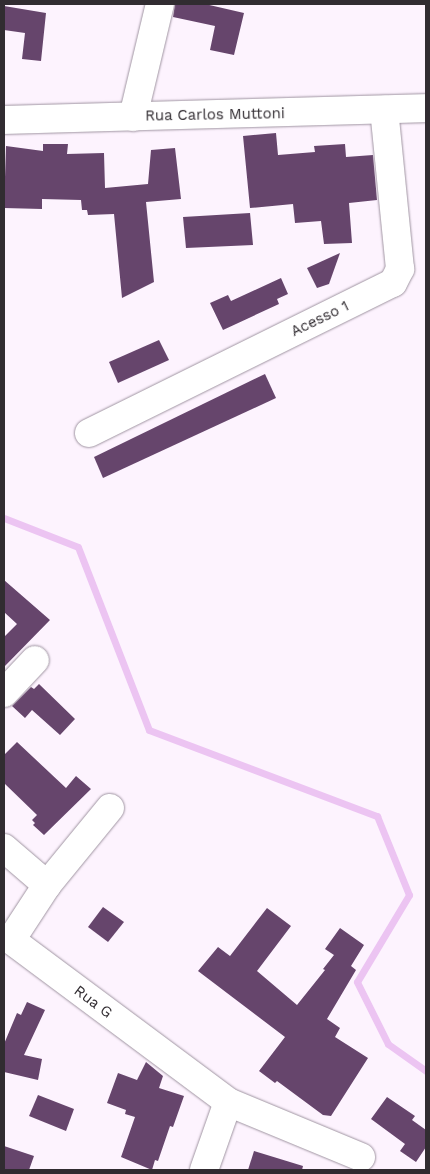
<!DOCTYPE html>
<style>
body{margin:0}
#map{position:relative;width:430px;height:1174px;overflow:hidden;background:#fdf3fe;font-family:"Work Sans",sans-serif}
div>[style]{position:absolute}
.stream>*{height:7px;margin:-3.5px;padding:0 3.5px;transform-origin:3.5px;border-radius:3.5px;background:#ecc4f2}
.building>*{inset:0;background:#66456c}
.roads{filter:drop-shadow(0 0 1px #a095a2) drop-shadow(0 0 1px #a095a2)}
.minor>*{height:28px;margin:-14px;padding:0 14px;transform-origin:14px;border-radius:14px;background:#fff}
span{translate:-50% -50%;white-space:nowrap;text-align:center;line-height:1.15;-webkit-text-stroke:5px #fff;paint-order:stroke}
.street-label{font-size:15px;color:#312c31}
.frame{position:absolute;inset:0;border:5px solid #312c31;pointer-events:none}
</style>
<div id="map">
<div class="stream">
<i style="left:4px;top:518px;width:79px;rotate:21.4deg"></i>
<i style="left:78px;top:547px;width:196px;rotate:68.8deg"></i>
<i style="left:149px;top:730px;width:244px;rotate:20.7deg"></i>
<i style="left:377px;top:816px;width:85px;rotate:67.9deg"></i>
<i style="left:409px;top:895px;width:101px;rotate:120.9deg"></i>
<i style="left:357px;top:982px;width:69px;rotate:63.4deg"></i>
<i style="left:388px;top:1044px;width:47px;rotate:35.4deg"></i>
</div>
<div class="building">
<i style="clip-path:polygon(175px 4px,205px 4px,244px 13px,234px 55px,210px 50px,215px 26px,173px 17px)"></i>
<i style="clip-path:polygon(4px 6px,46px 13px,41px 61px,22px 59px,25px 33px,4px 30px)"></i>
<i style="clip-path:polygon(276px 133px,278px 155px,315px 152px,314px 146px,345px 144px,346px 157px,373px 155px,377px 200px,349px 203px,352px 243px,324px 244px,321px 221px,295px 223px,293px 204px,250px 208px,243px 136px)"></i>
<i style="clip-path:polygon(43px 144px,68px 144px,67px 154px,104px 153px,105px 188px,148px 184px,151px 150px,175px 148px,181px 199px,146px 202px,154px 282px,122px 298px,114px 214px,88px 215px,87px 210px,82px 210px,81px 200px,42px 199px,42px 209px,4px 208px,6px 146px,43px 151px)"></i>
<i style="clip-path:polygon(250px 213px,253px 245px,186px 248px,183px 217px)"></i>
<i style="clip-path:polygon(340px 253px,329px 284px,317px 288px,307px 268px)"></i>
<i style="clip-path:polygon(281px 278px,288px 294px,277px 299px,279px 304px,223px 330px,210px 303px,228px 295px,231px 301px)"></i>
<i style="clip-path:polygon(159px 340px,169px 360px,118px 383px,109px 362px)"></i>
<i style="clip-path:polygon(265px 374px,276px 398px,103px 478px,94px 457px)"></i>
<i style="clip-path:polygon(4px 580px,50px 620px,4px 667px,4px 637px,17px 624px,4px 612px)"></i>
<i style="clip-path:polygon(39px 684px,75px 719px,60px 735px,32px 710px,25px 718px,12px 706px,31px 687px,34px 689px)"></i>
<i style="clip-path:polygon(17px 742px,66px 788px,76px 776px,91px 789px,44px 835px,33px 825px,35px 823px,32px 820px,37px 815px,4px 783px,4px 755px)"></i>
<i style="clip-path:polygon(103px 907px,124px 922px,108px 942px,88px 927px)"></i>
<i style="clip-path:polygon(267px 908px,291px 926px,257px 971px,297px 1005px,325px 970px,323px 969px,334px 955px,325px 949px,340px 928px,364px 945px,351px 966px,356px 970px,327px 1019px,340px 1028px,335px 1037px,368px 1058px,331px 1116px,323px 1115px,277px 1081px,275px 1083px,259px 1071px,285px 1037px,198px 971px,218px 947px,230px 956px)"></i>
<i style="clip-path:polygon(27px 1002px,45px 1010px,24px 1055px,42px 1059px,38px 1080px,4px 1072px,4px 1044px,17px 1013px,21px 1015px)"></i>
<i style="clip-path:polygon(146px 1062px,163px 1076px,159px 1088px,184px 1096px,173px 1127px,170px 1126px,158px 1161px,155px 1160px,152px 1170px,121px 1157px,135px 1117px,125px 1114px,126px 1110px,107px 1103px,118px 1073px,137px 1080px)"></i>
<i style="clip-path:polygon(38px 1095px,74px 1109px,66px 1131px,29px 1116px)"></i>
<i style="clip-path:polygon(387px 1097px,415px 1116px,412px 1120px,426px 1130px,426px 1147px,416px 1162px,400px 1151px,405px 1144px,371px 1119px)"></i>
<i style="clip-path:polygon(4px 1146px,34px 1156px,29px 1170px,4px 1170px)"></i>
<i style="clip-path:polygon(254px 1151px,303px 1166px,302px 1170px,248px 1170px)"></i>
</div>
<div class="roads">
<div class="minor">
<i style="left:133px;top:117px;width:116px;rotate:-76.6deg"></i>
<i style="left:4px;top:120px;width:422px;rotate:-1.6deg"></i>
<i style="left:89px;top:433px;width:339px;rotate:-26.3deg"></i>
<i style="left:393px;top:283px;width:16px;rotate:-63deg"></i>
<i style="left:400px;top:269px;width:160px;rotate:-95.7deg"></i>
<i style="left:4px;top:693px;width:45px;rotate:-46.8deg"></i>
<i style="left:110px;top:808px;width:99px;rotate:129.3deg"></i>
<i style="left:47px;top:885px;width:66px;rotate:123.2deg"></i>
<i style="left:11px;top:940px;width:271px;rotate:36.7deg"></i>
<i style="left:228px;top:1102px;width:144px;rotate:22.5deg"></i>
<i style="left:4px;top:848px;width:57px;rotate:40.7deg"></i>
<i style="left:204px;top:1170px;width:72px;rotate:-70.6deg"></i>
</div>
</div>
<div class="street-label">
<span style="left:215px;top:115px;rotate:-1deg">Rua Carlos Muttoni</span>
<span style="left:320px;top:319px;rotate:-26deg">Acesso 1</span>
<span style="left:93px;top:1002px;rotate:37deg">Rua G</span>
</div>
<div class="frame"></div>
</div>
